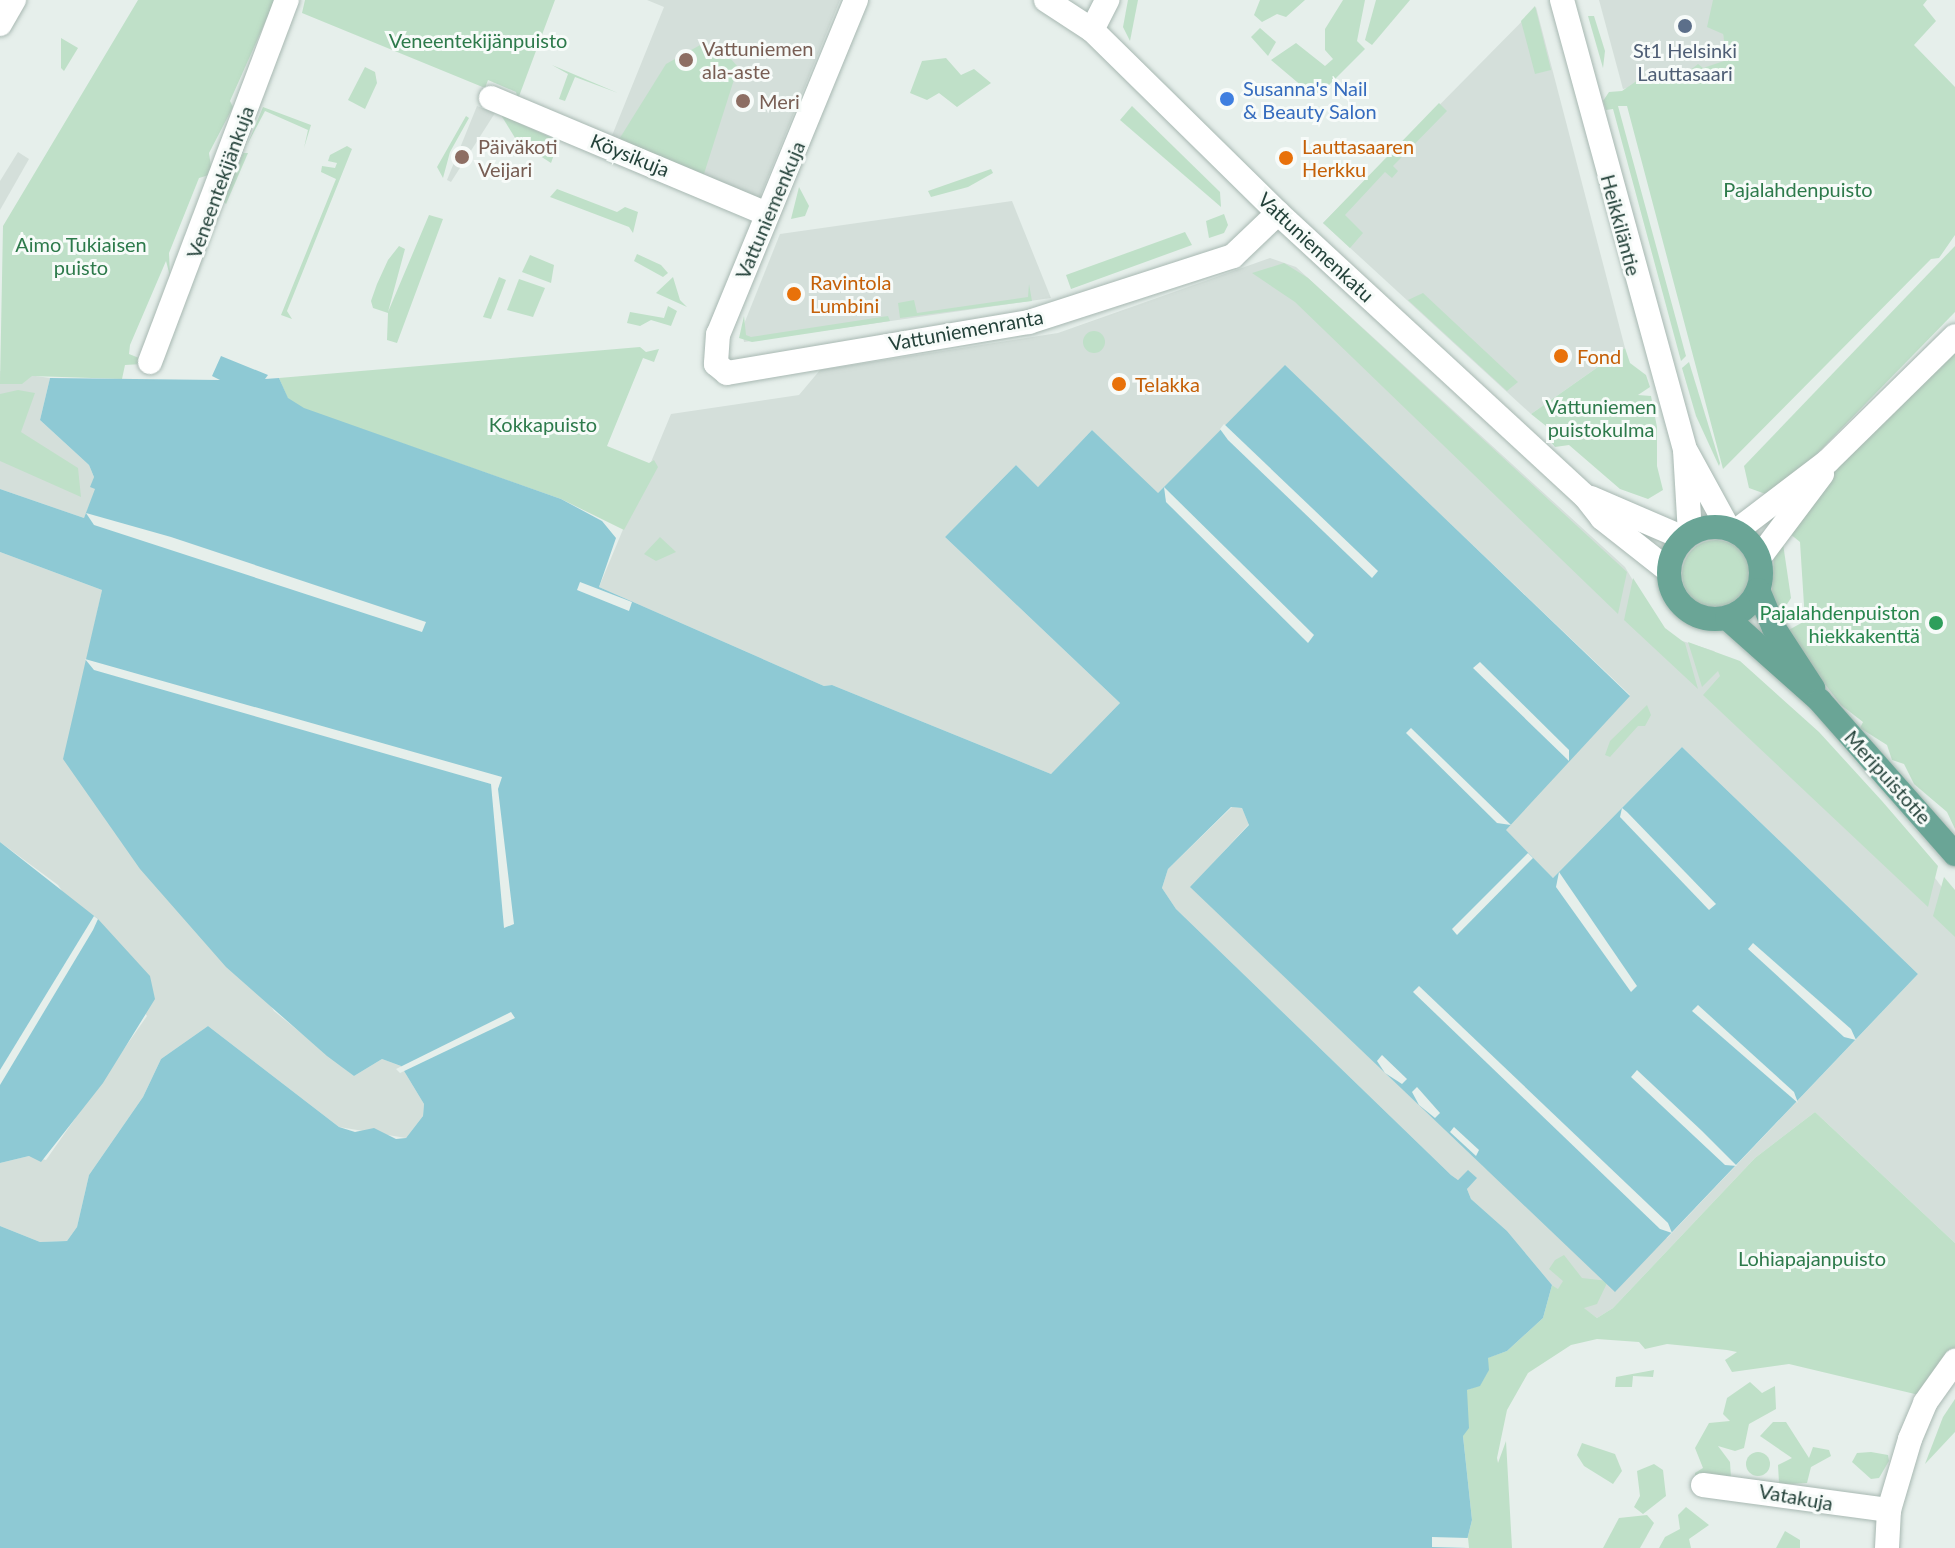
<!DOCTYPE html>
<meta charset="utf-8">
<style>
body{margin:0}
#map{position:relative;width:1955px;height:1548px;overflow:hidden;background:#e6efeb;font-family:Lato,sans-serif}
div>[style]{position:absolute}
.built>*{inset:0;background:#d4dfda}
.green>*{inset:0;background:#bfe0c8}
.round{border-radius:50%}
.water>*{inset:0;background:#8ec9d4}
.pier>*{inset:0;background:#e6efeb}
.roads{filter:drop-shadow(0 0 2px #a8b8b2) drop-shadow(0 0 2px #a8b8b2)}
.minor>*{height:24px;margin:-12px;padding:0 12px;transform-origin:12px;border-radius:12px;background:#fff}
.major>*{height:24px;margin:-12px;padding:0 12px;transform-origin:12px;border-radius:12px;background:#6aa596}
.major>.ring{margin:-12px;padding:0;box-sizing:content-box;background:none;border:24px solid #6aa596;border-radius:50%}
.dots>*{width:22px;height:22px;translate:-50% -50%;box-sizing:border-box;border:4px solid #f7fbf9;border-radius:50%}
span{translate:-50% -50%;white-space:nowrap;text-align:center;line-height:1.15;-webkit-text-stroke:6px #f7fbf9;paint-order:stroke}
.park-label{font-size:20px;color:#2d7a4b}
.education-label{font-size:20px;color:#785e54}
.left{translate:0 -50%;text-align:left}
.service-label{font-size:20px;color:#4e5e75}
.shop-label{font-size:20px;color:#366cbe}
.food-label{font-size:20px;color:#c56008}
.street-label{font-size:20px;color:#24423a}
.leisure-label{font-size:20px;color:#27864d}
.right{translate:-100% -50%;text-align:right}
</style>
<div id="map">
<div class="built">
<i style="clip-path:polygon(647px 0,840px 0,759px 199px,611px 138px,664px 7px)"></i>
<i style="clip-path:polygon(1599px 0,1714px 0,1730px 61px,1623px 89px)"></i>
<i style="clip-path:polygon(1536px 7px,1625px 348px,1531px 414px,1323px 223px)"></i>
<i style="clip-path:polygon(477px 106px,495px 113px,451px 182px,447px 180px)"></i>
<i style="clip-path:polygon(18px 152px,29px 159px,0 210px,0 181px)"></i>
<i style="clip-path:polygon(1012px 201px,1051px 298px,744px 342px,742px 329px,780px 234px)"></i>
<i style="clip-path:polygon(1270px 258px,1296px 267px,1625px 567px,1657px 621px,1676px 639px,1714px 651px,1924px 863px,1955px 905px,1955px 1243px,1815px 1112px,1755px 1158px,1613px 1308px,1597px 1318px,1552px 1285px,1507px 1231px,1471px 1199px,1467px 1189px,1476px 1178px,1468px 1171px,1458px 1180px,1451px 1175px,1176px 909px,1162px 888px,1168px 869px,1232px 807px,1242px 808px,1249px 824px,1191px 887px,1486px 1169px,1667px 1238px,1918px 974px,1682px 747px,1553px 878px,1505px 830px,1630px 695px,1285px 366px,1157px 494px,1092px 430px,1038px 487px,1016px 465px,945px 537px,1120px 703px,1051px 774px,832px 685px,824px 686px,599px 587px,671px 414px,799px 395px,820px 370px,1058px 333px)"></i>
<i style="clip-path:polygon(0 371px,50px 378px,40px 420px,89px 465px,94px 477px,91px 487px,96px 489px,84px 518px,0 489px)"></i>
<i style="clip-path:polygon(0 552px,102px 590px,77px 706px,274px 1011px,354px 1076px,382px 1059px,401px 1066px,424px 1104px,423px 1116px,406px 1138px,339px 1127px,208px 1026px,161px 1059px,143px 1097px,89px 1175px,77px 1227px,67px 1241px,40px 1242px,0 1226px,0 1163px,29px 1156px,46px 1160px,147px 1016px,58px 885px,0 842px)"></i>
</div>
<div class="green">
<i style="clip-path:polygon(138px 0,275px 0,230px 101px,233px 107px,209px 153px,212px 174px,199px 178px,169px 253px,170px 276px,166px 261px,130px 345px,129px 354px,144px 360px,142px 364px,125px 365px,122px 379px,32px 376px,22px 384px,0 384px,3px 226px)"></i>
<i style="clip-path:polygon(305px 0,555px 0,518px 99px,516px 92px,488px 80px,485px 88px,302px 13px)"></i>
<i style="clip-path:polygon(1128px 0,1138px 0,1130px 41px,1123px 27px)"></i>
<i style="clip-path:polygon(1260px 0,1305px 0,1286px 17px,1277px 14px,1262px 22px,1254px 15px)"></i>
<i style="clip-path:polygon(1343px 0,1365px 0,1357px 41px,1365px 49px,1316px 98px,1271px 60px,1296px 43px,1325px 66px,1333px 59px,1325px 50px,1325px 29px)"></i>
<i style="clip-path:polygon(1376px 0,1410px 0,1372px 45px,1365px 40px)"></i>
<i style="clip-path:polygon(1713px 0,1927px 0,1923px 5px,1936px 21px,1914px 45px,1955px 87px,1955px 235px,1939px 258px,1931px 259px,1723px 469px,1627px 106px,1618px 106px,1686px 356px,1681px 361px,1613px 109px,1606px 110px,1603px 101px,1609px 92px,1622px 91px,1641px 78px,1657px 79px,1675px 67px,1688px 72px,1698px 64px,1703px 68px,1727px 60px,1723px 34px,1707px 27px)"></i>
<i style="clip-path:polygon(1535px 6px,1551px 70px,1535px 74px,1521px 21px)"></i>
<i style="clip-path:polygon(1588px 16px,1594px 16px,1605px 51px,1603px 68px)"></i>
<i style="clip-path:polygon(1260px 28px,1276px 42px,1268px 56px,1251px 37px)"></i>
<i style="clip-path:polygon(61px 38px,78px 48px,64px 71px,61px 68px)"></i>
<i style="clip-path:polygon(702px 44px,722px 49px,738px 67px,703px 177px,618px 141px,666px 64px)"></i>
<i style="clip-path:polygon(946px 58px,961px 75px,974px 69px,991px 83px,957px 107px,939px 93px,927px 100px,910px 93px,922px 61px)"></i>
<i style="clip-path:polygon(552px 65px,618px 93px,575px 77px,565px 101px,559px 99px,568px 74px)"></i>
<i style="clip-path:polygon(365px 67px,375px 72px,377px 83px,365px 109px,348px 100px)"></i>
<i style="clip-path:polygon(1439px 103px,1447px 111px,1393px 166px,1398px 171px,1392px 178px,1385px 172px,1345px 215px,1363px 233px,1350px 248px,1323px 223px)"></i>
<i style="clip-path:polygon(1132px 106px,1220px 192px,1221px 207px,1120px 120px)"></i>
<i style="clip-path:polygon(263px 107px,311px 125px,304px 148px,308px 130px,265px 111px,247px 145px)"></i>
<i style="clip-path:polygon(501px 115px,559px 141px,551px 163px,517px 141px)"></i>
<i style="clip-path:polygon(466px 116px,469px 118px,450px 152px,443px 178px,437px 167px)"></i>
<i style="clip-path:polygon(347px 146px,352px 149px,287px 311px,292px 319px,281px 315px,336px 179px,321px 172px,322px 166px,335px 168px,337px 163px,328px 161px,330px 155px)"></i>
<i style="clip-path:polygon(243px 153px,248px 153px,226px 204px,223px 201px)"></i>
<i style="clip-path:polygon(991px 169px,993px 173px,968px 187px,931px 197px,928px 191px)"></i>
<i style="clip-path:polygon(799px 187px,809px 206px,805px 216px,791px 219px)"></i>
<i style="clip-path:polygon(557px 189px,617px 212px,625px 207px,638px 212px,633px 233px,629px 227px,550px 197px)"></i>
<i style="clip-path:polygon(1224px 214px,1228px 225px,1224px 233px,1209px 238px,1206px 221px)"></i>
<i style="clip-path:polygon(429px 215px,443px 219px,397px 343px,387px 340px,388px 313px,373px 308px,371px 301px,377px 284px,388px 260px,399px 246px,405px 249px,388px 312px)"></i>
<i style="clip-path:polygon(1185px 232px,1192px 245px,1071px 289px,1066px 275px)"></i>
<i style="clip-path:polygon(1955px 246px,1955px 312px,1798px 473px,1771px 496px,1749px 488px,1744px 466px)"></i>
<i style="clip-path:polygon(637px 254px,661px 265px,668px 273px,663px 277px,634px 261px)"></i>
<i style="clip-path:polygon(530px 255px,554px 265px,551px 283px,522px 272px)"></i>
<i style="clip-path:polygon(1284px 263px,1308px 278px,1627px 572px,1618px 614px,1295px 302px,1252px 273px)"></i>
<i style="clip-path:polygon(499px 277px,506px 280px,491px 319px,483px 317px)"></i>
<i style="clip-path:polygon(673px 277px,680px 300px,687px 307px,656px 293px)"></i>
<i style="clip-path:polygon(519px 279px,545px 288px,533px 317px,507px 310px)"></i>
<i style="clip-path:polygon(1029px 284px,1032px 301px,900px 318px,898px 303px,914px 300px,917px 313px,1028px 297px)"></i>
<i style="clip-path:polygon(1423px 293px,1518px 382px,1507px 391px,1408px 300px)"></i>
<i style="clip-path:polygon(668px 306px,677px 311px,671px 326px,651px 320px,640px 326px,627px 323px,630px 312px,664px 318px)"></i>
<i style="clip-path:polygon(744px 316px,746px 335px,751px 337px,888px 316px,890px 321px,752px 342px,739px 338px)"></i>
<i class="round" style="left:1083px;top:331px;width:22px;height:22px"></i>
<i style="clip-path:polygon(1955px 342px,1955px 829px,1947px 812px,1914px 784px,1904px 764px,1892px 760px,1887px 745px,1860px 728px,1863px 722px,1841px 705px,1785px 632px,1805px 621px,1800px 542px,1789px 533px,1789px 510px)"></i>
<i style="clip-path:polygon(640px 347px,646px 352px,659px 349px,654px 362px,643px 358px,607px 446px,649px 463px,654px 460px,658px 467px,624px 530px,561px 499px,304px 409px,288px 399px,279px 378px)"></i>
<i style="clip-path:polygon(1625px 348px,1630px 363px,1646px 375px,1650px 387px,1638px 395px,1651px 396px,1657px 427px,1657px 466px,1663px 490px,1648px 499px,1620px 489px,1569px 445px,1555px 447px,1548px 438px,1551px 430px,1531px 414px)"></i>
<i style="clip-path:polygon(1689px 362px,1720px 463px,1719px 466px,1696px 416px,1682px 368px)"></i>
<i style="clip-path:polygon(18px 390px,35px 393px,21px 432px,78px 468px,81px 497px,0 461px,0 394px)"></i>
<i style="clip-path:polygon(660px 537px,676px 552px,656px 561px,644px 554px)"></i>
<i style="clip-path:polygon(1782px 537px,1791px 598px,1778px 618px,1771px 599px,1774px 559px)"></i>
<i class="round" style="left:1682px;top:540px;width:68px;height:68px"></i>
<i style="clip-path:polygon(1633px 578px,1665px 628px,1685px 643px,1698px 689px,1624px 620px)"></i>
<i style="clip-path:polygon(1688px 642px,1740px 661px,1819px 732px,1882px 801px,1938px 866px,1928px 907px,1703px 695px,1720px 676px,1718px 671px,1702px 687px)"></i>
<i style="clip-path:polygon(1647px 705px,1651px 715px,1645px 726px,1638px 726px,1610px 757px,1605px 755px,1610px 741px)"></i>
<i style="clip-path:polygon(1944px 877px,1955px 890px,1955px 937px,1933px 916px)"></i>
<i style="clip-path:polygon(1815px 1112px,1955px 1243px,1955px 1351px,1919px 1395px,1789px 1364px,1732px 1372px,1725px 1360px,1737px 1352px,1727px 1350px,1667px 1344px,1645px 1349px,1639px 1342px,1597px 1339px,1571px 1345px,1528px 1373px,1507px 1410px,1497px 1458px,1498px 1463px,1506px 1441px,1512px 1548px,1465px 1548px,1472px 1520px,1463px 1436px,1467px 1390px,1480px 1385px,1488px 1371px,1487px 1358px,1507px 1351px,1543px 1318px,1552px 1285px,1558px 1289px,1563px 1281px,1549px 1269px,1555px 1260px,1564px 1255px,1582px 1278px,1608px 1281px,1597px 1304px,1584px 1308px,1597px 1318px,1613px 1308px,1755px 1158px)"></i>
<i style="clip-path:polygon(1654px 1370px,1653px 1377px,1633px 1376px,1632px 1387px,1615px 1387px,1616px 1377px)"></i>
<i style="clip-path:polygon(1750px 1382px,1762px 1393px,1775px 1386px,1776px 1409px,1749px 1424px,1744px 1448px,1735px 1451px,1718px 1446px,1730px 1462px,1731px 1478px,1695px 1481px,1695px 1473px,1703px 1468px,1695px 1448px,1709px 1423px,1730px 1421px,1723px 1414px,1727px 1398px)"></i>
<i style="clip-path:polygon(1955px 1399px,1955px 1432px,1925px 1464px,1943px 1417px)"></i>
<i style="clip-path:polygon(1773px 1422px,1786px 1422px,1809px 1458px,1813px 1447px,1829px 1450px,1831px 1456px,1811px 1467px,1807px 1483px,1758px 1486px,1759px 1480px,1779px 1483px,1778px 1465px,1792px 1458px,1760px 1436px)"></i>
<i style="clip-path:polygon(1582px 1443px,1615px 1454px,1622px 1471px,1613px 1484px,1584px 1466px,1577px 1455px)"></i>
<i class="round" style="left:1746px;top:1452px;width:24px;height:24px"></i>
<i style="clip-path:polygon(1871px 1452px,1888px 1455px,1889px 1461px,1879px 1478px,1871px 1479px,1852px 1462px,1857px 1453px)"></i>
<i style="clip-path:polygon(1654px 1464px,1663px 1470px,1666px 1496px,1643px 1514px,1634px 1507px,1640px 1496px,1637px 1471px)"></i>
<i style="clip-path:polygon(1686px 1507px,1709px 1525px,1689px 1539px,1691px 1548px,1659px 1548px,1665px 1537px,1680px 1529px,1678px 1515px)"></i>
<i style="clip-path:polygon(1647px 1515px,1654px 1523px,1640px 1548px,1603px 1548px,1619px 1518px)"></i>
<i style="clip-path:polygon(1785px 1531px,1800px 1540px,1800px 1548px,1776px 1548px)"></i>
</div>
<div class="water">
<i style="clip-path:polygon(221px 356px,268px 375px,265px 379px,279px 378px,288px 398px,304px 408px,561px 499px,602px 521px,616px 538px,599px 587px,824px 686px,832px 685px,1051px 774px,1120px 703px,945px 537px,1016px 465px,1038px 487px,1092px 430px,1158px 493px,1285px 365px,1630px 696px,1506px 830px,1553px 878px,1682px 747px,1918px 974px,1615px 1292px,1190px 887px,1249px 825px,1242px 808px,1231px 807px,1168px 869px,1162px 888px,1176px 909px,1451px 1175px,1458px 1180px,1468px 1170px,1477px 1178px,1467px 1189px,1471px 1199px,1507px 1231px,1552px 1285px,1543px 1318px,1507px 1351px,1488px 1358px,1489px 1370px,1480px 1386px,1467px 1390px,1469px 1428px,1463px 1436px,1472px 1520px,1465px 1548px,0 1548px,0 1226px,40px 1242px,67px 1241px,77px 1227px,89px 1175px,143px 1097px,161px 1059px,208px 1026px,339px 1127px,355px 1132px,374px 1128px,396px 1139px,406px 1138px,423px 1116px,424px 1104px,401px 1066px,382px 1059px,354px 1076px,327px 1056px,226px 967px,140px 869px,63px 759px,102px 590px,0 552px,0 489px,84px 518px,95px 489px,90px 487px,94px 477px,89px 465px,40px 420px,50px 378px,220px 380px,212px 376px)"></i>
<i style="clip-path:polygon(0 842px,98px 919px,150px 976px,155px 999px,103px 1083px,41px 1162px,29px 1156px,0 1163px)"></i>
</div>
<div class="pier">
<i style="clip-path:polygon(1224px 424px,1378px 571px,1372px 578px,1228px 440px,1220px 429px)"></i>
<i style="clip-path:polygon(1164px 487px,1314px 635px,1308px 643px,1166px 502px)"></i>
<i style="clip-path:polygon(86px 513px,171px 537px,426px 622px,422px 632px,94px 525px)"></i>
<i style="clip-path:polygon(580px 582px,632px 602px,629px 611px,577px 590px)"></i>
<i style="clip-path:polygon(85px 659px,502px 777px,498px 789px,514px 924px,504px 928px,491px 784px,94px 670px)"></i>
<i style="clip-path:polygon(1480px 662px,1569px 750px,1569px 761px,1473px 668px)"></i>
<i style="clip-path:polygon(1411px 728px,1511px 825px,1497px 823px,1406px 733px)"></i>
<i style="clip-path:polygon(1622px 808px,1627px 812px,1716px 904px,1709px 910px,1620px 817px)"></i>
<i style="clip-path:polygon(1528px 853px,1533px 858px,1457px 935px,1452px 929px)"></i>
<i style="clip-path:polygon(1559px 872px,1637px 986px,1631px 992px,1556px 887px)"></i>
<i style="clip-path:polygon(94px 916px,98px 919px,93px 930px,0 1085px,0 1070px)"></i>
<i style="clip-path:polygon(1753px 943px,1851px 1029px,1856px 1040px,1844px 1037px,1748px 949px)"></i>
<i style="clip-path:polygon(1419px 986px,1668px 1223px,1672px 1233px,1660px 1229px,1413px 992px)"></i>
<i style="clip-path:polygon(1698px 1005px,1794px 1092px,1798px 1103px,1692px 1011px)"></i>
<i style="clip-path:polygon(511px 1012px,515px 1018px,400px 1073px,396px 1069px)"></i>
<i style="clip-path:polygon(1382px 1055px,1407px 1079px,1402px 1084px,1385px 1073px,1377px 1061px)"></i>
<i style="clip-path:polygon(1637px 1070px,1702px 1131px,1737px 1166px,1725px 1165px,1631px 1077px)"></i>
<i style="clip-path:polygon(1417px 1087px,1440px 1113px,1435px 1118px,1419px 1105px,1412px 1092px)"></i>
<i style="clip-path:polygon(1454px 1127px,1479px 1150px,1476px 1156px,1450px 1132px)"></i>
<i style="clip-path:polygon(1432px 1537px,1468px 1538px,1469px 1548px,1432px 1547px)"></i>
</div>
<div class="roads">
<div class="minor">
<i style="left:856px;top:0;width:361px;rotate:112.4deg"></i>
<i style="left:718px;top:334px;width:30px;rotate:94deg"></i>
<i style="left:716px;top:364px;width:14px;rotate:39deg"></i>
<i style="left:727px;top:373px;width:306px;rotate:-9.6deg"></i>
<i style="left:1029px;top:322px;width:214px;rotate:-17.9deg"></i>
<i style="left:1233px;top:256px;width:62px;rotate:-43.7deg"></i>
<i style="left:1046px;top:0;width:55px;rotate:33.1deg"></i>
<i style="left:1092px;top:30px;width:261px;rotate:44.5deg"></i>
<i style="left:1278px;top:213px;width:418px;rotate:42.7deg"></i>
<i style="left:1585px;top:496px;width:28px;rotate:52deg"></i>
<i style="left:1602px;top:518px;width:84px;rotate:38.2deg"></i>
<i style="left:1562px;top:0;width:467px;rotate:74.7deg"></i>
<i style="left:1685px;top:450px;width:83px;rotate:86.6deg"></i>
<i style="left:0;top:24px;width:28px;rotate:-60deg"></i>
<i style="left:1092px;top:30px;width:34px;rotate:-63deg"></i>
<i style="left:491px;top:98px;width:299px;rotate:22.8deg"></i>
<i style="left:150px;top:362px;width:387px;rotate:-69.3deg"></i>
<i style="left:1687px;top:453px;width:85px;rotate:61.3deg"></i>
<i style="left:1591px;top:498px;width:101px;rotate:23.3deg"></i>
<i style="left:1736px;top:531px;width:116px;rotate:-37.3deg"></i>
<i style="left:1828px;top:461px;width:178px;rotate:-44.5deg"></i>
<i style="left:1759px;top:558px;width:105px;rotate:-53.1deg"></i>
<i style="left:1703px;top:1485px;width:188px;rotate:7.7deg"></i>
<i style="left:1887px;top:1548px;width:38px;rotate:-87deg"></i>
<i style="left:1889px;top:1510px;width:74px;rotate:-73.5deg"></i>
<i style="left:1910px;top:1439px;width:39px;rotate:-67deg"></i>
<i style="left:1925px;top:1403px;width:52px;rotate:-54.5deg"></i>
</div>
<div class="major">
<i class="ring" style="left:1669px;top:527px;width:68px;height:68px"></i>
<i style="left:1758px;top:590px;width:41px;rotate:67.2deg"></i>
<i style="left:1774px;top:628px;width:72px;rotate:57deg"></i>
<i style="left:1727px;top:618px;width:125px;rotate:41.7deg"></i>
<i style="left:1820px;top:701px;width:204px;rotate:48.6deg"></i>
</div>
</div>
<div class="dots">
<i style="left:1685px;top:26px;background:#5c6f8a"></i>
<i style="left:686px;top:60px;background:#8d6e63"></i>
<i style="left:1227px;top:99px;background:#3f7fe0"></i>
<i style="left:743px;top:101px;background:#8d6e63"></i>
<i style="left:462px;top:157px;background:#8d6e63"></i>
<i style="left:1286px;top:158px;background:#e8710a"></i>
<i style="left:794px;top:294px;background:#e8710a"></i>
<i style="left:1561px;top:356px;background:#e8710a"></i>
<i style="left:1119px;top:384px;background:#e8710a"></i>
<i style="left:1936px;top:623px;background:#2e9e5b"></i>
</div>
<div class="park-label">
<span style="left:478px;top:40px">Veneentekijänpuisto</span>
<span style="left:1798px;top:189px">Pajalahdenpuisto</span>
<span style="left:81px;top:256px">Aimo Tukiaisen<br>puisto</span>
<span style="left:1601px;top:418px">Vattuniemen<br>puistokulma</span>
<span style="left:543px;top:424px">Kokkapuisto</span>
<span style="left:1812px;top:1258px">Lohiapajanpuisto</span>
</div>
<div class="education-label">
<span class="left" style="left:702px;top:60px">Vattuniemen<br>ala-aste</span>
<span class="left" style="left:759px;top:101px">Meri</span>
<span class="left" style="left:478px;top:158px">Päiväkoti<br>Veijari</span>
</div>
<div class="service-label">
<span style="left:1685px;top:62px">St1 Helsinki<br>Lauttasaari</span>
</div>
<div class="shop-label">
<span class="left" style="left:1243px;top:100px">Susanna's Nail<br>&amp; Beauty Salon</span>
</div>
<div class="food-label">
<span class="left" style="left:1302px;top:158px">Lauttasaaren<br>Herkku</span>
<span class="left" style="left:810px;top:294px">Ravintola<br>Lumbini</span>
<span class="left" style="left:1577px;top:356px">Fond</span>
<span class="left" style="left:1135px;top:384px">Telakka</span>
</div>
<div class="street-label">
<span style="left:630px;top:155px;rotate:22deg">Köysikuja</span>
<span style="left:220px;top:182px;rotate:-70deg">Veneentekijänkuja</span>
<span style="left:770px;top:210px;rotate:-67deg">Vattuniemenkuja</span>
<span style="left:1621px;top:225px;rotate:75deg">Heikkiläntie</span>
<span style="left:1316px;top:247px;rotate:43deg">Vattuniemenkatu</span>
<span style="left:966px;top:330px;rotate:-10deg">Vattuniemenranta</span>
<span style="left:1888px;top:777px;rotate:48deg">Meripuistotie</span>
<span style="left:1796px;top:1497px;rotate:10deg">Vatakuja</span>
</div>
<div class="leisure-label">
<span class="right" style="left:1920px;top:624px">Pajalahdenpuiston<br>hiekkakenttä</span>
</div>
</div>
